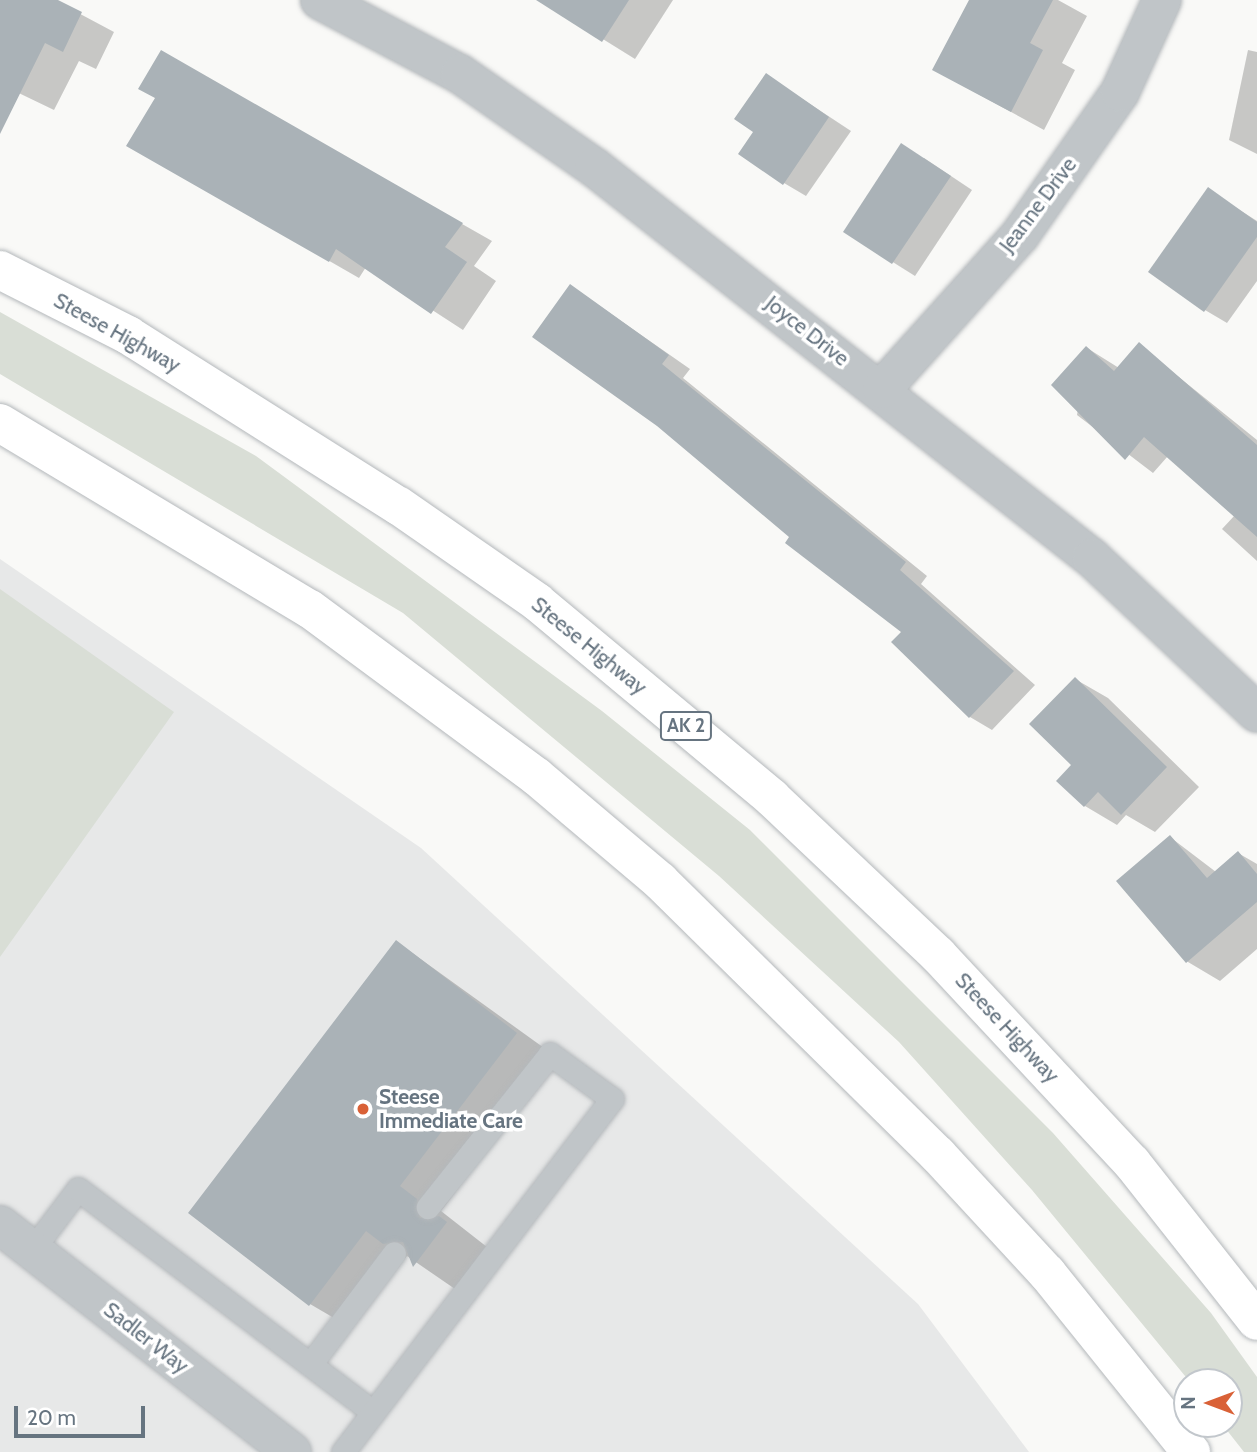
<!DOCTYPE html>
<style>
body{margin:0}
#map{position:relative;width:1257px;height:1452px;overflow:hidden;background:#f9f9f7;font-family:Cabin,sans-serif}
div>[style]{position:absolute}
.built>*{inset:0;background:#e7e8e8}
.green>*{inset:0;background:#d9ded6}
.shadow>*{inset:0;background:#0003}
.building>*{inset:0;background:#aab2b7}
.roads{filter:drop-shadow(0 0 2px #b4b8bb) drop-shadow(0 0 2px #b4b8bb)}
.service>*{height:23px;margin:-11.5px;padding:0 11.5px;transform-origin:11.5px;border-radius:11.5px;background:#c0c5c8}
.minor>*{height:38px;margin:-19px;padding:0 19px;transform-origin:19px;border-radius:19px;background:#c0c5c8}
.trunk>*{height:38px;margin:-19px;padding:0 19px;transform-origin:19px;border-radius:19px;background:#fff}
.dots>*{width:19px;height:19px;translate:-50% -50%;box-sizing:border-box;border:4px solid #fff;border-radius:50%}
span{translate:-50% -50%;white-space:nowrap;text-align:center;line-height:1.15;-webkit-text-stroke:7px #fff;paint-order:stroke}
.shield-label span{padding:2px 5px;background:#fff;border:2px solid;border-radius:5px;-webkit-text-stroke-width:0}
.shield-label{font-size:19px;color:#667480;font-weight:700}
.street-label{font-size:21px;color:#667480}
.poi-label{font-size:21px;color:#667480;font-weight:700}
.left{translate:0 -50%;text-align:left}
.north{position:absolute;left:1173px;top:1368px;width:70px;height:70px;box-sizing:border-box;background:#fff;border:2px solid #c2c7cc;border-radius:50%;rotate:270deg;font-size:19px;font-weight:700;line-height:28px;text-align:center;color:#667480}
.north::after{content:'';display:block;margin:auto;width:24px;height:32px;background:#d96137;clip-path:polygon(50% 0,100% 100%,50% 72%,0 100%)}
.scale{position:absolute;left:14px;top:1406px;width:131px;height:32px;box-sizing:border-box;border:4px solid #667480;border-top:0;padding-left:9px;font-size:21px;line-height:24px;white-space:nowrap;color:#667480;-webkit-text-stroke:5px #fff;paint-order:stroke}
</style>
<div id="map">
<div class="built">
<i style="clip-path:polygon(0 559px,421px 848px,918px 1304px,1029px 1452px,0 1452px)"></i>
</div>
<div class="green">
<i style="clip-path:polygon(0 312px,256px 456px,602px 711px,750px 830px,1053px 1133px,1211px 1313px,1257px 1377px,1257px 1452px,1244px 1452px,1222px 1424px,1229px 1424px,1229px 1382px,1190px 1382px,1032px 1190px,899px 1042px,719px 876px,403px 613px,0 374px)"></i>
<i style="clip-path:polygon(0 589px,174px 712px,0 957px)"></i>
</div>
<div class="shadow">
<i style="clip-path:polygon(0 0,54px 0,114px 32px,96px 69px,79px 61px,54px 110px,0 84px)"></i>
<i style="clip-path:polygon(540px 0,673px 0,635px 59px)"></i>
<i style="clip-path:polygon(971px 0,1058px 0,1087px 16px,1062px 63px,1075px 70px,1044px 130px,934px 70px)"></i>
<i style="clip-path:polygon(1248px 50px,1257px 52px,1257px 154px,1229px 140px)"></i>
<i style="clip-path:polygon(161px 53px,492px 241px,474px 266px,496px 281px,463px 330px,366px 267px,359px 278px,129px 146px,157px 98px)"></i>
<i style="clip-path:polygon(766px 75px,851px 131px,806px 196px,784px 183px,755px 132px)"></i>
<i style="clip-path:polygon(924px 158px,972px 190px,915px 276px,845px 232px)"></i>
<i style="clip-path:polygon(1208px 190px,1257px 221px,1257px 281px,1227px 323px,1205px 310px)"></i>
<i style="clip-path:polygon(571px 286px,690px 369px,683px 378px,927px 576px,921px 584px,1035px 685px,992px 730px,970px 717px,903px 632px,792px 537px)"></i>
<i style="clip-path:polygon(1139px 345px,1257px 440px,1257px 561px,1222px 529px,1235px 515px,1168px 456px,1153px 473px,1077px 415px,1087px 348px,1119px 368px)"></i>
<i style="clip-path:polygon(1075px 679px,1108px 698px,1199px 787px,1155px 832px,1126px 815px,1117px 825px,1085px 806px,1074px 765px)"></i>
<i style="clip-path:polygon(1170px 837px,1216px 872px,1238px 853px,1257px 864px,1257px 949px,1220px 981px,1188px 962px,1118px 882px)"></i>
<i style="clip-path:polygon(397px 942px,558px 1058px,441px 1211px,487px 1247px,455px 1289px,407px 1256px,351px 1328px,310px 1304px)"></i>
</div>
<div class="building">
<i style="clip-path:polygon(0 0,58px 0,82px 12px,63px 52px,45px 43px,0 134px)"></i>
<i style="clip-path:polygon(536px 0,629px 0,602px 42px)"></i>
<i style="clip-path:polygon(969px 0,1053px 0,1030px 43px,1043px 50px,1011px 112px,932px 70px)"></i>
<i style="clip-path:polygon(161px 50px,463px 223px,445px 247px,467px 262px,431px 314px,336px 249px,329px 262px,126px 146px,155px 98px,138px 89px)"></i>
<i style="clip-path:polygon(766px 73px,829px 117px,783px 185px,738px 154px,753px 132px,734px 119px)"></i>
<i style="clip-path:polygon(901px 143px,951px 176px,892px 264px,843px 232px)"></i>
<i style="clip-path:polygon(1208px 187px,1257px 222px,1257px 237px,1204px 312px,1148px 272px)"></i>
<i style="clip-path:polygon(570px 284px,669px 355px,662px 364px,906px 562px,900px 570px,1014px 671px,969px 718px,891px 642px,901px 632px,785px 543px,789px 537px,657px 426px,532px 337px)"></i>
<i style="clip-path:polygon(1139px 342px,1257px 445px,1257px 537px,1144px 437px,1125px 460px,1051px 385px,1086px 346px,1114px 371px)"></i>
<i style="clip-path:polygon(1075px 677px,1167px 767px,1121px 815px,1098px 792px,1084px 807px,1056px 781px,1071px 765px,1029px 724px)"></i>
<i style="clip-path:polygon(1170px 835px,1207px 878px,1238px 851px,1257px 874px,1257px 902px,1186px 963px,1116px 881px)"></i>
<i style="clip-path:polygon(396px 940px,517px 1033px,400px 1186px,417px 1199px,420px 1218px,439px 1216px,447px 1222px,413px 1267px,403px 1242px,383px 1244px,366px 1231px,309px 1306px,188px 1213px)"></i>
</div>
<div class="roads">
<div class="service">
<i style="left:32px;top:1250px;width:76px;rotate:-53deg"></i>
<i style="left:78px;top:1189px;width:370px;rotate:37.1deg"></i>
<i style="left:312px;top:1362px;width:136px;rotate:-53deg"></i>
<i style="left:343px;top:1452px;width:444px;rotate:-52.7deg"></i>
<i style="left:612px;top:1099px;width:77px;rotate:-144deg"></i>
<i style="left:550px;top:1054px;width:196px;rotate:128.6deg"></i>
</div>
<div class="minor">
<i style="left:320px;top:0;width:158px;rotate:27.9deg"></i>
<i style="left:460px;top:74px;width:163px;rotate:34.8deg"></i>
<i style="left:594px;top:167px;width:633px;rotate:38.14deg"></i>
<i style="left:1092px;top:558px;width:226px;rotate:43.2deg"></i>
<i style="left:882px;top:389px;width:207px;rotate:-48.1deg"></i>
<i style="left:1020px;top:235px;width:174px;rotate:-55deg"></i>
<i style="left:1120px;top:92px;width:101px;rotate:-65.5deg"></i>
<i style="left:0;top:1225px;width:370px;rotate:37.9deg"></i>
</div>
<div class="trunk">
<i style="left:0;top:270px;width:144px;rotate:26.9deg"></i>
<i style="left:128px;top:335px;width:320px;rotate:32.3deg"></i>
<i style="left:399px;top:506px;width:168px;rotate:34.8deg"></i>
<i style="left:537px;top:602px;width:306px;rotate:39.8deg"></i>
<i style="left:772px;top:798px;width:228px;rotate:43.4deg"></i>
<i style="left:938px;top:955px;width:284px;rotate:47deg"></i>
<i style="left:1132px;top:1163px;width:201px;rotate:51.7deg"></i>
<i style="left:0;top:423px;width:362px;rotate:31deg"></i>
<i style="left:310px;top:609px;width:282px;rotate:36.5deg"></i>
<i style="left:537px;top:777px;width:161px;rotate:40.2deg"></i>
<i style="left:660px;top:881px;width:390px;rotate:44.6deg"></i>
<i style="left:938px;top:1155px;width:161px;rotate:47.3deg"></i>
<i style="left:1047px;top:1273px;width:230px;rotate:51.2deg"></i>
</div>
</div>
<div class="dots">
<i style="left:363px;top:1109px;background:#d96137"></i>
</div>
<div class="shield-label">
<span style="left:686px;top:726px">AK 2</span>
</div>
<div class="street-label">
<span style="left:1038px;top:205px;rotate:-53deg">Jeanne Drive</span>
<span style="left:807px;top:331px;rotate:38deg">Joyce Drive</span>
<span style="left:117px;top:333px;rotate:29deg">Steese Highway</span>
<span style="left:589px;top:646px;rotate:39deg">Steese Highway</span>
<span style="left:1007px;top:1028px;rotate:47deg">Steese Highway</span>
<span style="left:146px;top:1338px;rotate:38deg">Sadler Way</span>
</div>
<div class="poi-label">
<span class="left" style="left:379px;top:1109px">Steese<br>Immediate Care</span>
</div>
<div class="north">N</div>
<div class="scale">20 m</div>
</div>
